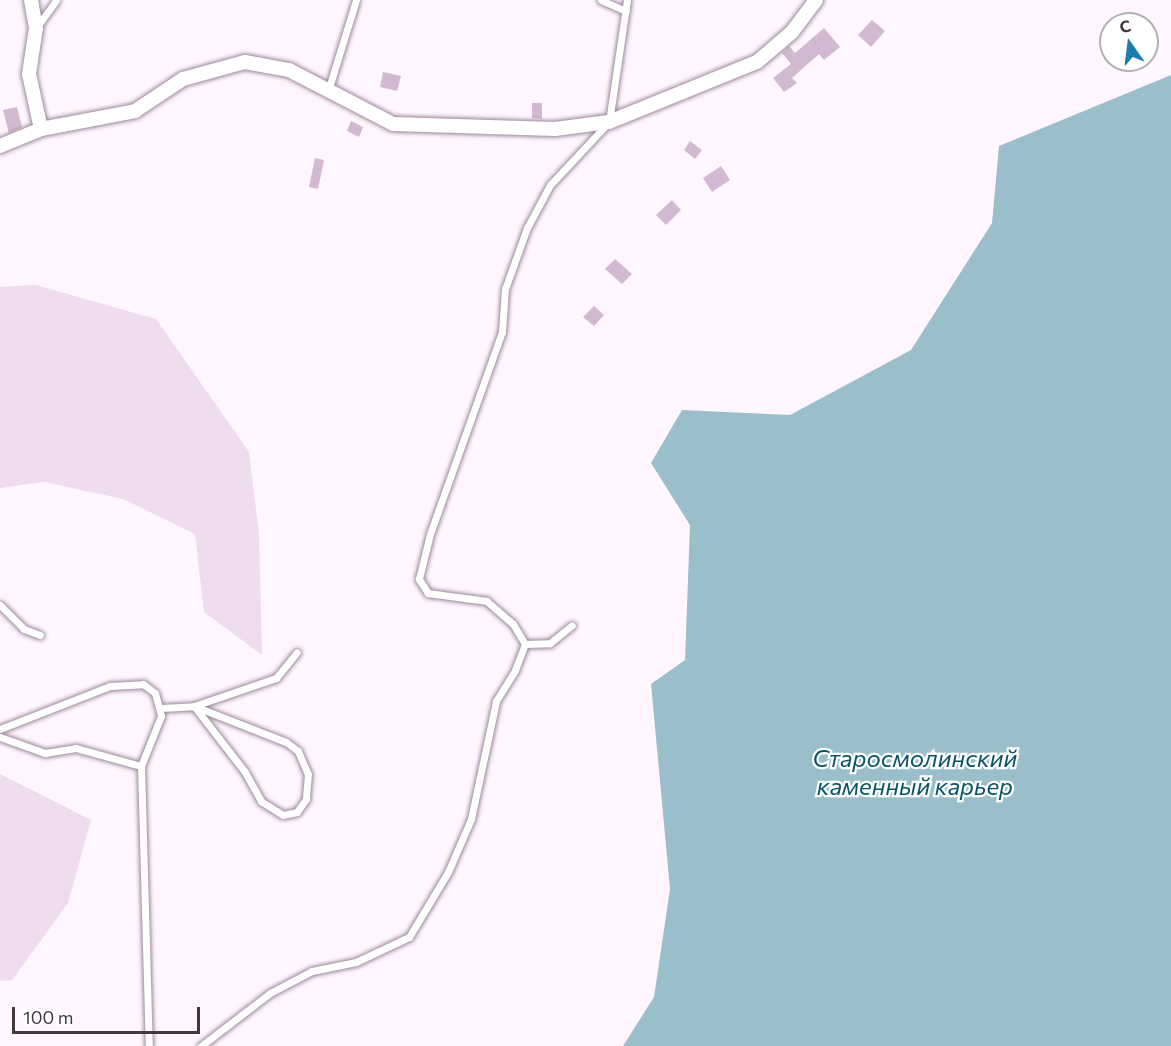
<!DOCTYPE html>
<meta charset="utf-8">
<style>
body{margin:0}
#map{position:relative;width:1171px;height:1046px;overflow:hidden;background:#fff6ff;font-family:Commissioner,sans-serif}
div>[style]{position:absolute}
.green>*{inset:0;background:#f0dcef}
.water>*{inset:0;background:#9abfca}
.building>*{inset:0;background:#d2b9d1}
.roads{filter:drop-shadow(0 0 2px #9d889c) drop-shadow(0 0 2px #9d889c)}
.lane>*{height:7px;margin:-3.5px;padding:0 3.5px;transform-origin:3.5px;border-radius:3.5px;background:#fff}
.street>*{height:14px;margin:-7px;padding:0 7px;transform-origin:7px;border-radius:7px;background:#fff}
span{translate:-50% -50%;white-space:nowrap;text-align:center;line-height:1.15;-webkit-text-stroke:4.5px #fff;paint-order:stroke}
.water-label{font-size:24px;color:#085466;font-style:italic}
.north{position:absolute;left:1099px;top:12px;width:60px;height:60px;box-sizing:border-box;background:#fff;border:2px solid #b3afb3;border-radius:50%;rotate:346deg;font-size:16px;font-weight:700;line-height:24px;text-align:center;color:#413841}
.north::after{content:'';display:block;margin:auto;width:21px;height:27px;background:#1a7ea9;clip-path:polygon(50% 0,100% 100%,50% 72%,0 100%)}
.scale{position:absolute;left:12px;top:1007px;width:188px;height:27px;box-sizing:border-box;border:3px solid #413841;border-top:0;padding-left:8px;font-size:18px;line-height:21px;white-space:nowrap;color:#413841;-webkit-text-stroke:4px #fff;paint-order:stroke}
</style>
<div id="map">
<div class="green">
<i style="clip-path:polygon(36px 285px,156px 319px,249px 452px,259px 534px,262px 655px,204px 612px,195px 534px,123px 499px,44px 482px,0 488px,0 287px)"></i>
<i style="clip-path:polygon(0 774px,91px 820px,68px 903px,12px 980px,0 981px)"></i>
</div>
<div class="water">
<i style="clip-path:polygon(1171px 75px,1171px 1046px,623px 1046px,654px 997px,670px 889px,651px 684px,685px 660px,690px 525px,651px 463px,682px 410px,790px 415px,911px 350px,992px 223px,999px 146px)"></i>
</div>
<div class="building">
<i style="clip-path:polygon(872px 20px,885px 31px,871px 47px,858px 35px)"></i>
<i style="clip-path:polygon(824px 28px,840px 47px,824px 60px,819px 54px,792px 78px,797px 83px,784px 92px,773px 78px,791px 64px,782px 53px,789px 46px,795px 53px)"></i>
<i style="clip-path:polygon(383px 72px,401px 76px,397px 91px,380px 87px)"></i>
<i style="clip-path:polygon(532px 103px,542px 103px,542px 119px,532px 118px)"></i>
<i style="clip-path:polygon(17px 107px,22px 127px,9px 133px,3px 110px)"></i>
<i style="clip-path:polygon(351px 121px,363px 127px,359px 137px,347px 131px)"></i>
<i style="clip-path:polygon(690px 141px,702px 150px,695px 159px,684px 150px)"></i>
<i style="clip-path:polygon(315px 158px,324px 160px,318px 189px,309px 187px)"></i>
<i style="clip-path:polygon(721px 166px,730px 180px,712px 192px,703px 178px)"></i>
<i style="clip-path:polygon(672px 200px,681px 210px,666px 225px,656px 215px)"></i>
<i style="clip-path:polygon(615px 259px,632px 274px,622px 284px,605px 269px)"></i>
<i style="clip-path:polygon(594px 306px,604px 315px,594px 326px,583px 317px)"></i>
</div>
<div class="roads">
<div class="lane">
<i style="left:601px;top:0;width:27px;rotate:24deg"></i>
<i style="left:36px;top:28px;width:34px;rotate:-54deg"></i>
<i style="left:328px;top:91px;width:95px;rotate:-72.9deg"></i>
<i style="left:0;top:605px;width:34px;rotate:45deg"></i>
<i style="left:24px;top:629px;width:17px;rotate:21deg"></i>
<i style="left:525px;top:644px;width:25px;rotate:-2deg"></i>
<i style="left:550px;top:643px;width:28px;rotate:-39deg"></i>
<i style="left:194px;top:706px;width:99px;rotate:21.4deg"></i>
<i style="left:286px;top:742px;width:15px;rotate:37deg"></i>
<i style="left:298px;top:751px;width:25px;rotate:67deg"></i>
<i style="left:308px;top:774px;width:25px;rotate:95deg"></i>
<i style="left:306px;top:799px;width:16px;rotate:125deg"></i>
<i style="left:297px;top:812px;width:14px;rotate:168deg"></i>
<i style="left:283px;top:815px;width:26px;rotate:-148deg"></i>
<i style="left:261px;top:801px;width:33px;rotate:-119deg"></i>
<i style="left:245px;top:772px;width:83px;rotate:-127.7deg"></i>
<i style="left:161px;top:708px;width:33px;rotate:-3deg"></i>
<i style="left:194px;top:706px;width:87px;rotate:-18.9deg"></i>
<i style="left:276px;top:678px;width:33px;rotate:-51deg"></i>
<i style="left:0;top:729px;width:118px;rotate:-21.4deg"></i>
<i style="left:110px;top:686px;width:33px;rotate:-3deg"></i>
<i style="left:143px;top:684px;width:15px;rotate:37deg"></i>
<i style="left:155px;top:693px;width:24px;rotate:75deg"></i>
<i style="left:161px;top:716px;width:54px;rotate:111.8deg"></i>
<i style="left:141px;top:766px;width:280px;rotate:88.4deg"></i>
<i style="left:0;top:737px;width:48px;rotate:19.6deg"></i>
<i style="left:45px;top:753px;width:31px;rotate:-9deg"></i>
<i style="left:76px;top:748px;width:67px;rotate:15.5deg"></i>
<i style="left:201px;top:1046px;width:87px;rotate:-37.5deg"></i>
<i style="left:270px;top:993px;width:47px;rotate:-27.6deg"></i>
<i style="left:312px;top:971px;width:45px;rotate:-11.6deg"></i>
<i style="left:356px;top:962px;width:59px;rotate:-25.3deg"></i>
<i style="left:409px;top:937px;width:76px;rotate:-59deg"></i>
<i style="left:448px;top:872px;width:58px;rotate:-66.5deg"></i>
<i style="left:471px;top:819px;width:121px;rotate:-78deg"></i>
<i style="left:496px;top:701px;width:36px;rotate:-58deg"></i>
<i style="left:515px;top:670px;width:28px;rotate:-69deg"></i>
<i style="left:525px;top:644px;width:23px;rotate:-121deg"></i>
<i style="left:513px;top:624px;width:35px;rotate:-139deg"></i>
<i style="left:487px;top:601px;width:60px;rotate:-172.3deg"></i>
<i style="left:428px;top:593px;width:17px;rotate:-123deg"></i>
<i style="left:419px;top:579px;width:46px;rotate:-76.3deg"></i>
<i style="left:430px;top:534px;width:214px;rotate:-70.4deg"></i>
<i style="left:502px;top:332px;width:43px;rotate:-86deg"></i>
<i style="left:505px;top:289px;width:65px;rotate:-70.2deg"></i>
<i style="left:527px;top:228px;width:49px;rotate:-61.9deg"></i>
<i style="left:550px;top:185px;width:86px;rotate:-46.9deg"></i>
<i style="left:609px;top:122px;width:123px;rotate:-81.6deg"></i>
</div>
<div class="street">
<i style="left:31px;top:0;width:28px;rotate:80deg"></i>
<i style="left:36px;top:28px;width:47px;rotate:98.7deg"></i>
<i style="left:29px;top:74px;width:56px;rotate:77.7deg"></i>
<i style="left:0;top:146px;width:44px;rotate:-22.5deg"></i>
<i style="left:41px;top:129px;width:96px;rotate:-10.8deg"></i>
<i style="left:135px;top:111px;width:58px;rotate:-33.7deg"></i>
<i style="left:183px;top:79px;width:64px;rotate:-15.3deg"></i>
<i style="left:245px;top:62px;width:45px;rotate:10.3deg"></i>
<i style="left:289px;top:70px;width:117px;rotate:27.4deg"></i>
<i style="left:393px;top:124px;width:162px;rotate:1.8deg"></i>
<i style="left:555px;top:129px;width:54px;rotate:-7.4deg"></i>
<i style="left:609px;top:122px;width:160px;rotate:-22.1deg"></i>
<i style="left:757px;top:62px;width:46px;rotate:-40.6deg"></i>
<i style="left:792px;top:32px;width:40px;rotate:-53deg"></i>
</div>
</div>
<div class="water-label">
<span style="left:915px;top:772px">Старосмолинский<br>каменный карьер</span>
</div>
<div class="north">С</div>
<div class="scale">100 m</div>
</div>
